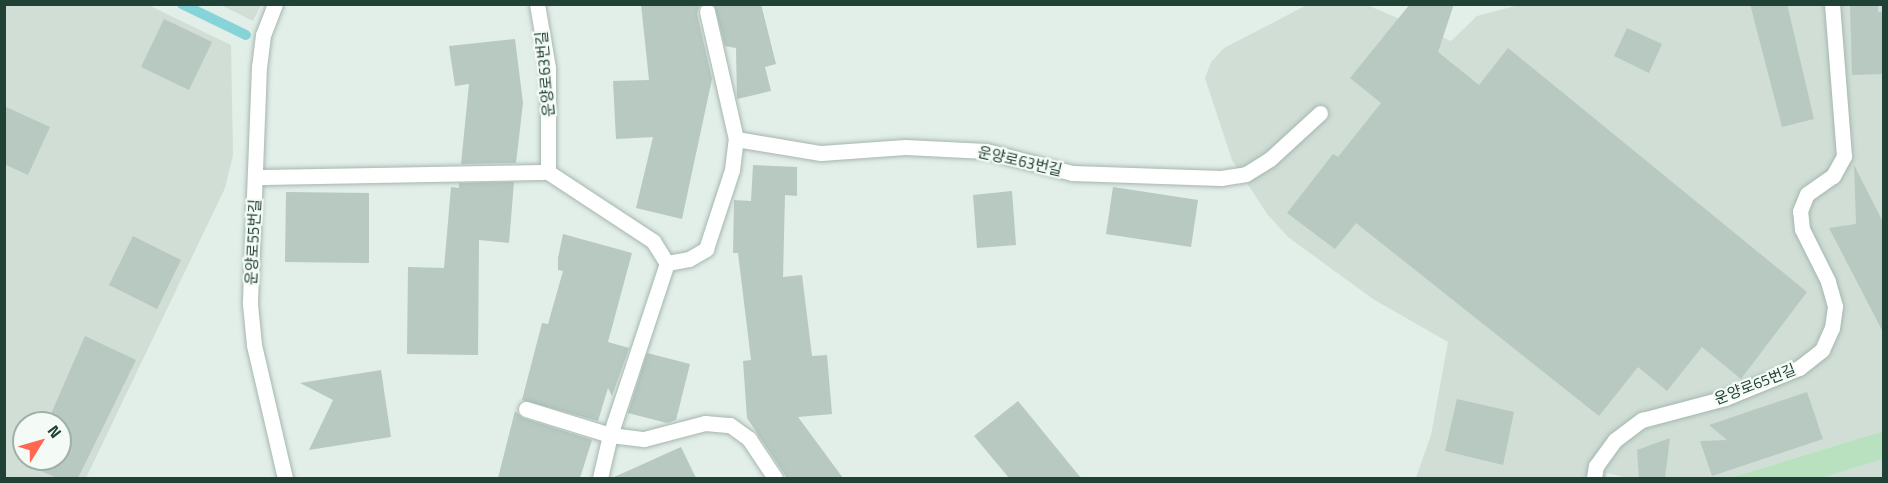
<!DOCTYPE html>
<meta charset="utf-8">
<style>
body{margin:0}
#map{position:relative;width:1888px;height:483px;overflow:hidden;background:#e2eee8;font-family:"Titillium Web","Noto Sans KR",sans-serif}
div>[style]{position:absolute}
.built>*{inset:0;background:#d0ded6}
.green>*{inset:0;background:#b9e1c0}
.stream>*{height:10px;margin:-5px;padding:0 5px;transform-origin:5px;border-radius:5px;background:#86d4d8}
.building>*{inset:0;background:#b7c9c0}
.roads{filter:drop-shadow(0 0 2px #a4b7af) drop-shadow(0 0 2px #a4b7af)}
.lane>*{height:15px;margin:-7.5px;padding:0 7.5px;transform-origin:7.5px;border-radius:7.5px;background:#fff}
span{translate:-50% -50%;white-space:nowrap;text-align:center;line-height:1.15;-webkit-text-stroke:4.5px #f4faf6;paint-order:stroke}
.street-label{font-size:15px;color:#204135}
.frame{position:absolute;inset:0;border:6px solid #204135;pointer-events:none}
.north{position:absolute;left:12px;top:411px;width:60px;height:60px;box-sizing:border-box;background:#f4faf6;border:2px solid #9fb0a9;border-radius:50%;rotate:53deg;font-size:16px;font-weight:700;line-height:24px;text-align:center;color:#204135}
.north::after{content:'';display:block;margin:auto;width:21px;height:27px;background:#ff6750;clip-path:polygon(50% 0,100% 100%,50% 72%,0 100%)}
</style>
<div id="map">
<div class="built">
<i style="clip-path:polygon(evenodd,4px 5px,148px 5px,231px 45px,233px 155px,225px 188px,86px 478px,5px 478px,4px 5px,24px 423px,60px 423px,60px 459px,24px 459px,24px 423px)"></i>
<i style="clip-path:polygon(221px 5px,261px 5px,253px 21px)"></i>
<i style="clip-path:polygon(1307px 5px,1367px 5px,1451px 41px,1477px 16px,1519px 5px,1883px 5px,1883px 431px,1730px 478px,1627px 478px,1607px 473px,1606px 478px,1416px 478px,1431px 435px,1448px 342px,1373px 299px,1288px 237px,1267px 214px,1232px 160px,1205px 78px,1211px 62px,1224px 48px)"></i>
<i style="clip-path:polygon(1883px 459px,1883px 478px,1820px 478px,1858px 465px)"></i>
</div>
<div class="green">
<i style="clip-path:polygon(1883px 431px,1883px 459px,1820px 478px,1730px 478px)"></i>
</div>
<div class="stream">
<i style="left:182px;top:4px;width:71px;rotate:25.8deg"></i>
</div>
<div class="building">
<i style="clip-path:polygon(641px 4px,700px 4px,697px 13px,712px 79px,682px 219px,636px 208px,653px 137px,616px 139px,613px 81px,649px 80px)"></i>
<i style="clip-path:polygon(714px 4px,761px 4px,776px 64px,765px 67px,771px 91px,737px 99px,736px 48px,725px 46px)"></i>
<i style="clip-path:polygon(1410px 4px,1454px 4px,1438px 52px,1479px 85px,1508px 48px,1807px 292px,1741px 379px,1702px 347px,1667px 391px,1638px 367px,1599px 416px,1356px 223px,1335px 249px,1287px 213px,1333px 154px,1338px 157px,1381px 103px,1350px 78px)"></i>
<i style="clip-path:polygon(1750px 4px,1787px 4px,1814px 119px,1782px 127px)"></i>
<i style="clip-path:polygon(1850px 4px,1878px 4px,1878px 12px,1883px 12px,1883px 74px,1852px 75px)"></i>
<i style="clip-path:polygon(164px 19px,212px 42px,189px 90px,141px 67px)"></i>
<i style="clip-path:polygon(1627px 28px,1662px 44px,1649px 73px,1614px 56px)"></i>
<i style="clip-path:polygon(515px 39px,523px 103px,516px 163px,461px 164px,469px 84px,455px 86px,449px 46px)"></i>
<i style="clip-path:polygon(4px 106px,50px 127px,28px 175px,4px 164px)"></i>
<i style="clip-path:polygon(753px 165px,797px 167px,797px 196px,785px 195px,783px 277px,802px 275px,812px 356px,827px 355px,832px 414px,798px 417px,843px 478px,787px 478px,747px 418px,743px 361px,751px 360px,738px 253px,733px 253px,734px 200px,751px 201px)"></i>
<i style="clip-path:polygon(1854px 165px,1884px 224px,1884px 334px,1829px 228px,1856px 224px)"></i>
<i style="clip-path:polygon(514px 182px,509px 243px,479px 240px,478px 355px,407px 354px,408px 267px,444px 268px,451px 187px,459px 188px,459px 183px)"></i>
<i style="clip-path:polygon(1113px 187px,1198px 200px,1191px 247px,1106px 234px)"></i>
<i style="clip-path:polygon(1012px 191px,1016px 245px,977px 248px,973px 195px)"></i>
<i style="clip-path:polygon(286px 192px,369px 193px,369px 263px,285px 262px)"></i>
<i style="clip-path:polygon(563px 234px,632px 253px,608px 342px,629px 348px,612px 396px,608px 388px,598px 421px,522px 400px,542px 323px,548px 324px,563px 271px,558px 270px,558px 258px)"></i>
<i style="clip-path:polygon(133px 236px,181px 260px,157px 309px,109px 285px)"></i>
<i style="clip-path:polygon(85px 336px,136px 360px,78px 478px,57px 478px,27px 465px,30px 459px,60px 459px,60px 423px,47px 423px)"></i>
<i style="clip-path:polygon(647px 353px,690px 364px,676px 420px,667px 423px,628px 413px)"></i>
<i style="clip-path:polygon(381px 370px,391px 437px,309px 450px,333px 400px,300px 383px)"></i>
<i style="clip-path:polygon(1807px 392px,1823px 439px,1712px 476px,1700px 441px,1727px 440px,1709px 425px)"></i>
<i style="clip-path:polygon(1457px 399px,1514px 412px,1503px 465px,1445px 451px)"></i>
<i style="clip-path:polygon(1018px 401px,1081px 478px,1009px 478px,974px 436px)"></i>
<i style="clip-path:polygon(515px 411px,523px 418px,592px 440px,580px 478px,498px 478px)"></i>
<i style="clip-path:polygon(1670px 438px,1665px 478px,1639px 478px,1637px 450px)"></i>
<i style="clip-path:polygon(681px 447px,696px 478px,612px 478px)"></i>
</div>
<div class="roads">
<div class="lane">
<i style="left:275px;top:4px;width:33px;rotate:111deg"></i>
<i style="left:263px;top:35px;width:31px;rotate:97deg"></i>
<i style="left:259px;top:66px;width:238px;rotate:92.2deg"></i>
<i style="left:250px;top:304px;width:41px;rotate:84.4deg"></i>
<i style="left:254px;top:345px;width:137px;rotate:76.9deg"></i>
<i style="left:537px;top:4px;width:65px;rotate:80.2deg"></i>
<i style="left:548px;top:68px;width:104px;rotate:90deg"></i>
<i style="left:548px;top:172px;width:126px;rotate:33.3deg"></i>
<i style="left:653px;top:241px;width:26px;rotate:58deg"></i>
<i style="left:667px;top:263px;width:181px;rotate:108.3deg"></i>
<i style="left:610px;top:435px;width:44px;rotate:103.1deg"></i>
<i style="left:736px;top:139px;width:86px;rotate:9.4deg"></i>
<i style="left:821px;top:153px;width:84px;rotate:-4.1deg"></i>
<i style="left:905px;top:147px;width:81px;rotate:2.8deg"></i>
<i style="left:986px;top:151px;width:89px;rotate:14.3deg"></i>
<i style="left:1072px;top:173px;width:149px;rotate:1.9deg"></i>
<i style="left:1221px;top:178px;width:25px;rotate:-9deg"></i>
<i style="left:1246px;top:174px;width:28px;rotate:-32deg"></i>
<i style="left:1270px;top:159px;width:68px;rotate:-42.6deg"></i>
<i style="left:257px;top:177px;width:291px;rotate:-1deg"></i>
<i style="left:667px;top:263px;width:22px;rotate:-10deg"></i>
<i style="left:689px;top:259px;width:20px;rotate:-30deg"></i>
<i style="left:706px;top:249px;width:83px;rotate:-71.8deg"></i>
<i style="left:732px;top:170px;width:31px;rotate:-83deg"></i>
<i style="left:736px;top:139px;width:131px;rotate:-102.8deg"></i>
<i style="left:526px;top:409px;width:88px;rotate:17.2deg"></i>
<i style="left:610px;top:435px;width:34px;rotate:7deg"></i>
<i style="left:644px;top:439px;width:63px;rotate:-14.7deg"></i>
<i style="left:705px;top:423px;width:25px;rotate:5deg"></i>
<i style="left:730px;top:425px;width:24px;rotate:36deg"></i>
<i style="left:749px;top:439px;width:47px;rotate:56.3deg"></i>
<i style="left:1594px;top:478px;width:12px;rotate:-81deg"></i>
<i style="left:1596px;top:466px;width:32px;rotate:-54deg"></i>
<i style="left:1615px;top:440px;width:34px;rotate:-37deg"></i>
<i style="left:1642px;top:420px;width:86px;rotate:-14.8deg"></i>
<i style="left:1725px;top:398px;width:80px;rotate:-22.1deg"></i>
<i style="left:1799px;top:368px;width:29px;rotate:-38deg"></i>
<i style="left:1822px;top:350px;width:24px;rotate:-66deg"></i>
<i style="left:1832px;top:328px;width:22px;rotate:-82deg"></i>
<i style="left:1835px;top:306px;width:26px;rotate:-106deg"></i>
<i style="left:1828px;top:281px;width:58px;rotate:-116.6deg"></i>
<i style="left:1802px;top:229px;width:18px;rotate:-96deg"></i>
<i style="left:1800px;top:211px;width:18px;rotate:-68deg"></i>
<i style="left:1807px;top:194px;width:32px;rotate:-35deg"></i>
<i style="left:1833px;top:176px;width:23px;rotate:-61deg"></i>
<i style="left:1844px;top:156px;width:152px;rotate:-94.5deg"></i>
</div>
</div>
<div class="street-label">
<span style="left:545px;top:74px;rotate:-95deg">운양로63번길</span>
<span style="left:1020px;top:161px;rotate:13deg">운양로63번길</span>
<span style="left:253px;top:242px;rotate:-87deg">운양로55번길</span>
<span style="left:1755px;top:384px;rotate:-21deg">운양로65번길</span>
</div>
<div class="frame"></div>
<div class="north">N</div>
</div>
